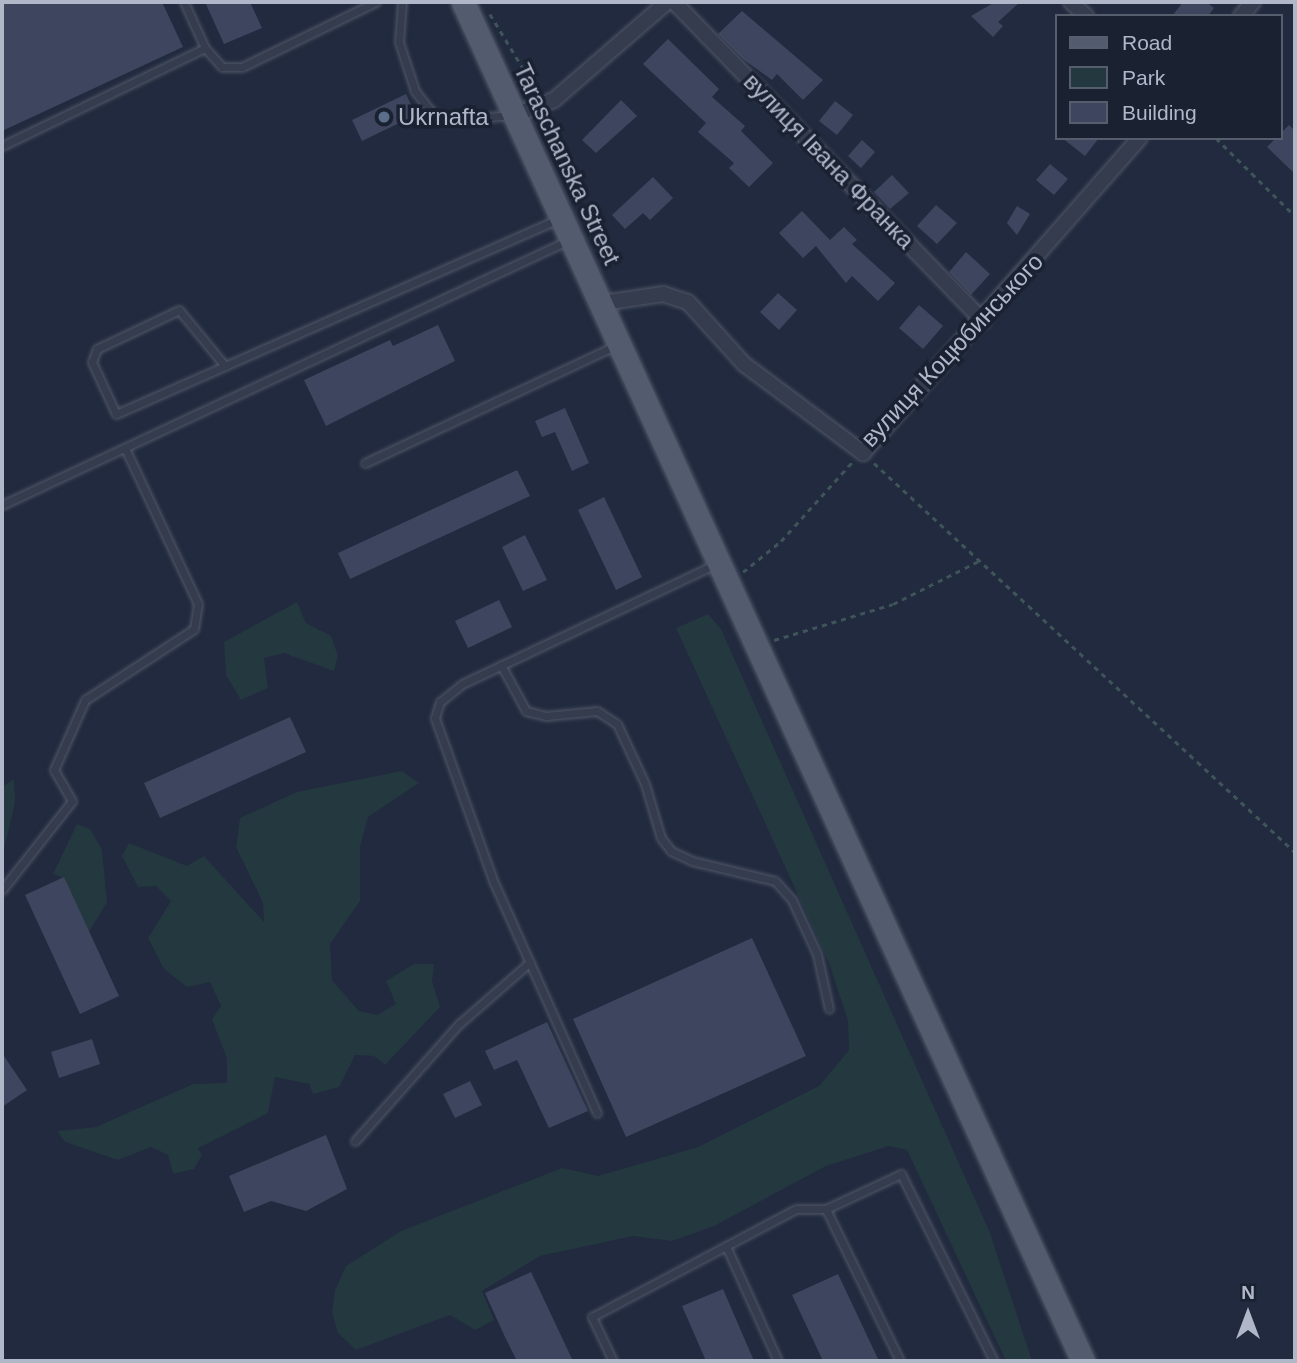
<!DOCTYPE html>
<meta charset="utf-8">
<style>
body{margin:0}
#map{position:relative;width:1297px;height:1363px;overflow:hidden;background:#212a3e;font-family:Arial,sans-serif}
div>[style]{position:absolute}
.green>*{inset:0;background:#23383f}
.building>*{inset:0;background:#3d465e}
.path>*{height:2.5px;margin-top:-1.25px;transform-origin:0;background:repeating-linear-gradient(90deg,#3e5459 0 5px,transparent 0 10px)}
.roads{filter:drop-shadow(0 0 2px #505768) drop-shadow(0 0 2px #505768)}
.lane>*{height:7px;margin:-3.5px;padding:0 3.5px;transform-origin:3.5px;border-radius:3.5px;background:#353c4e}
.street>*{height:14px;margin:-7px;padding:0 7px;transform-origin:7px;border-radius:7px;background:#353c4e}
.primary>*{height:23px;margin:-11.5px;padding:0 11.5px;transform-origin:11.5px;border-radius:11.5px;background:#535b6e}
.dots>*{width:19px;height:19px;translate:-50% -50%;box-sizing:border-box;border:4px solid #1a2232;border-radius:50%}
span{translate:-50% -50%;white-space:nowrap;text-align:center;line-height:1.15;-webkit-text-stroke:7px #1a2232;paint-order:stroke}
.poi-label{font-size:24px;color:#b0b7c9}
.left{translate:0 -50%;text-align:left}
.street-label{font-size:24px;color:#b0b7c9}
.frame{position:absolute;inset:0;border:4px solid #b0b7c9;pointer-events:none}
.legend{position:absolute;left:1055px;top:14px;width:228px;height:126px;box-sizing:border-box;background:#1a2232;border:2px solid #565e6e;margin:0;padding:9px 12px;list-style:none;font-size:21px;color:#b0b7c9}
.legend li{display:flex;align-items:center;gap:14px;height:35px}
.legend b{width:35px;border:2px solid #565e6e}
.north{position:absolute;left:1213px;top:1279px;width:70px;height:70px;-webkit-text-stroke:5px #1a2232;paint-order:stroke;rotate:0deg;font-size:19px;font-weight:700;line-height:28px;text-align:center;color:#b0b7c9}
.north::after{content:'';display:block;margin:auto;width:24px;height:32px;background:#b0b7c9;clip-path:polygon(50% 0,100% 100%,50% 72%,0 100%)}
</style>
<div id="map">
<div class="green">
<i style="clip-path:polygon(297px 602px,306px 623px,331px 636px,338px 656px,334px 671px,284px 653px,264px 658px,268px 688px,241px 700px,226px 675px,224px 642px)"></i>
<i style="clip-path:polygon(708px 614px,721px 629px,990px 1233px,1032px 1361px,1006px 1361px,907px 1150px,889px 1146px,826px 1166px,714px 1226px,672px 1241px,633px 1236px,540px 1256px,482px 1291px,494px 1320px,475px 1330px,450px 1315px,356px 1350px,338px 1333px,332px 1313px,335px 1290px,346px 1266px,401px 1231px,562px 1168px,598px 1176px,698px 1147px,819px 1086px,849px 1050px,848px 1021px,829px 963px,676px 628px)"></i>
<i style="clip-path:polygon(402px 771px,419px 783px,368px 817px,360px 847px,360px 901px,330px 944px,332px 980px,359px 1011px,377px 1015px,396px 1004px,386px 981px,414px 964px,434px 964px,432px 981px,440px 1007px,385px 1065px,374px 1056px,355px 1055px,339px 1087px,313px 1094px,309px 1084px,275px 1077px,268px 1113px,198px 1148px,202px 1155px,194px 1169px,173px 1174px,168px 1155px,151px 1147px,118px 1160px,65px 1142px,57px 1131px,96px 1127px,193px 1084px,227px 1083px,227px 1059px,212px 1019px,221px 1006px,210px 982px,187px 987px,164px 969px,148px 938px,171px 901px,156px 886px,138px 887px,122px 856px,129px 843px,187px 866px,204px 856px,264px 922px,263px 903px,236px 847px,240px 818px,297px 792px)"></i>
<i style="clip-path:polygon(14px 779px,15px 803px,2px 857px,2px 787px)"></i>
<i style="clip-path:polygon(77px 824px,90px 829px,102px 850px,107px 902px,89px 932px,64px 878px,53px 874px)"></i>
</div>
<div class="building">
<i style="clip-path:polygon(2px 2px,162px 2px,183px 47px,2px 131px)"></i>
<i style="clip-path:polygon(205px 2px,250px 2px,262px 28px,224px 44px)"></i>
<i style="clip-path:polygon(995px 2px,1020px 2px,998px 22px,1003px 26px,993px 37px,971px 16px)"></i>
<i style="clip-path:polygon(1183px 2px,1206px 2px,1214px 8px,1208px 16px,1172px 16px)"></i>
<i style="clip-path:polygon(742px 11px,823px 80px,803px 100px,777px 74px,772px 80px,743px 59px,718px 34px)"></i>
<i style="clip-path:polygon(668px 39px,719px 89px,712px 97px,745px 126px,741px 131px,773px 163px,749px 187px,729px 168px,734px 163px,698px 132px,706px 123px,643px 64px)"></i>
<i style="clip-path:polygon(406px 94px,416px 115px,362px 141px,352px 120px)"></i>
<i style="clip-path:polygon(621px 100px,637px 116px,596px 153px,582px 140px)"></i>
<i style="clip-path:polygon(835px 101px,853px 115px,837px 135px,819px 121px)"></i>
<i style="clip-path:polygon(1289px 125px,1295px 131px,1295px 174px,1267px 147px)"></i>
<i style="clip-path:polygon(1062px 138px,1099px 138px,1085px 156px)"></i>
<i style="clip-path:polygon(862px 140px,875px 152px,861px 168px,848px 156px)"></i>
<i style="clip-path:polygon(1050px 164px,1068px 179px,1054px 195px,1036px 180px)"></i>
<i style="clip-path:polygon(892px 175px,909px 193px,890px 209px,874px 192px)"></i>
<i style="clip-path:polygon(653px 177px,673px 198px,650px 220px,643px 213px,625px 229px,612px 215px)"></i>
<i style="clip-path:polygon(936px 205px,957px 223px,937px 244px,917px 226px)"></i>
<i style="clip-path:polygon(1017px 206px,1030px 214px,1017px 235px,1007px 223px)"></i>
<i style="clip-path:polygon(802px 211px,830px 240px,844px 227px,857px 240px,852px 244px,895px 283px,878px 301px,852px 276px,846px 283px,816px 246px,803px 258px,779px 233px)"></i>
<i style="clip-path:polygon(966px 252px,990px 274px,971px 295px,949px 272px)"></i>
<i style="clip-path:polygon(778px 293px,797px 310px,779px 330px,760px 312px)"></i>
<i style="clip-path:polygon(919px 305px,943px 326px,923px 349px,899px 328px)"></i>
<i style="clip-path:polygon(438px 325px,455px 361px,326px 426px,304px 380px,390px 340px,393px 346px)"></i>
<i style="clip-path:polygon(565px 408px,589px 463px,572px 471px,555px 432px,542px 437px,535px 421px)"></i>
<i style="clip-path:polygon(517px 470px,530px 496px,350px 579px,338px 553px)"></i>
<i style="clip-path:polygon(604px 497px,642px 577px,616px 590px,578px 510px)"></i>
<i style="clip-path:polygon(525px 535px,547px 580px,523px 591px,502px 547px)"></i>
<i style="clip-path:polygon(499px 600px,512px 627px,468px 648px,455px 621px)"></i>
<i style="clip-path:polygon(290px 717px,306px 752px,160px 818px,144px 783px)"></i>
<i style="clip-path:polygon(64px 877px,119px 996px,80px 1014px,25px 895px)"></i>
<i style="clip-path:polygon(752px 938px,806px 1056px,626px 1137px,573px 1019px)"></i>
<i style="clip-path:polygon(547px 1022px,588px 1111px,549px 1128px,517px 1060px,494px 1070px,485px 1051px)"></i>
<i style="clip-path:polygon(92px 1039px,100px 1064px,59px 1078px,51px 1052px)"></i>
<i style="clip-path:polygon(2px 1053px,27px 1090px,2px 1107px)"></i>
<i style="clip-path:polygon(470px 1081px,482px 1105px,455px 1118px,443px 1094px)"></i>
<i style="clip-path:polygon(326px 1135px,347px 1189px,306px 1211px,271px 1201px,244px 1212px,229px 1176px)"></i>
<i style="clip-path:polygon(531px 1272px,573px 1361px,517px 1361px,505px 1337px,485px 1293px)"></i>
<i style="clip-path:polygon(838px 1274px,879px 1361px,823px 1361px,792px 1295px)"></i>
<i style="clip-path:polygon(723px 1289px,754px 1361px,706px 1361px,682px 1306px)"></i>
</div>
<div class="path">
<i style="left:490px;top:14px;width:90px;rotate:58.6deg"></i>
<i style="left:1216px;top:138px;width:111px;rotate:44.6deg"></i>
<i style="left:874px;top:463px;width:573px;rotate:42.74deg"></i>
<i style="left:743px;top:572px;width:49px;rotate:-39.2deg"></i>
<i style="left:781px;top:541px;width:108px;rotate:-48deg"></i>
<i style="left:774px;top:640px;width:124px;rotate:-16.8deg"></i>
<i style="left:893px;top:604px;width:96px;rotate:-26.6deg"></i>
</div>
<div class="roads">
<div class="lane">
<i style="left:184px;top:2px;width:51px;rotate:65.5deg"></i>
<i style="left:205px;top:48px;width:25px;rotate:48deg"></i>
<i style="left:222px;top:67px;width:20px"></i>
<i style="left:242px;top:67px;width:149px;rotate:-25.9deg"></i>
<i style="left:402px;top:2px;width:40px;rotate:94.3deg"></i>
<i style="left:399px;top:42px;width:52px;rotate:71.9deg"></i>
<i style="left:415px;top:91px;width:23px;rotate:52deg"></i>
<i style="left:429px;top:109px;width:18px;rotate:41deg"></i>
<i style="left:443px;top:121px;width:69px;rotate:-5deg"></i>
<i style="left:2px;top:146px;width:225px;rotate:-25.8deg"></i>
<i style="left:225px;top:366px;width:72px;rotate:-129.4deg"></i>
<i style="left:179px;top:310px;width:91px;rotate:154.6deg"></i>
<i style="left:97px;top:349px;width:14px;rotate:111deg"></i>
<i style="left:92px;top:362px;width:57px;rotate:65.2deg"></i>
<i style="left:116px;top:414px;width:119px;rotate:-23.8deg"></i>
<i style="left:225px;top:366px;width:364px;rotate:-23.8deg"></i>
<i style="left:365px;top:463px;width:276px;rotate:-25.1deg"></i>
<i style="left:2px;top:505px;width:626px;rotate:-25.05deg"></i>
<i style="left:501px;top:665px;width:52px;rotate:61.5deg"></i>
<i style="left:526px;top:711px;width:21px;rotate:14deg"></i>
<i style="left:546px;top:716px;width:51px;rotate:-5.6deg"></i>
<i style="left:597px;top:711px;width:24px;rotate:33deg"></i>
<i style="left:617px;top:724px;width:66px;rotate:65deg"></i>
<i style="left:645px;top:784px;width:56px;rotate:73.5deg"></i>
<i style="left:661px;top:838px;width:16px;rotate:52deg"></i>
<i style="left:671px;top:851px;width:23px;rotate:25deg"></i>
<i style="left:692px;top:861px;width:85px;rotate:13.5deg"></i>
<i style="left:775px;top:881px;width:25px;rotate:48deg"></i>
<i style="left:792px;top:900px;width:60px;rotate:65.2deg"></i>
<i style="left:817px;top:954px;width:56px;rotate:77.7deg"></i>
<i style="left:2px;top:890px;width:113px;rotate:-51.8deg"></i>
<i style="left:72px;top:801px;width:36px;rotate:-120deg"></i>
<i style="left:54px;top:770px;width:77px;rotate:-66.1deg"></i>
<i style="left:85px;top:700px;width:130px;rotate:-33.1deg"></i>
<i style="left:194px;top:629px;width:25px;rotate:-81deg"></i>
<i style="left:198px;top:604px;width:172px;rotate:-115.1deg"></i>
<i style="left:597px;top:1113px;width:252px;rotate:-114.1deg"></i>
<i style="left:494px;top:883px;width:175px;rotate:-109.7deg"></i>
<i style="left:435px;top:718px;width:17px;rotate:-73deg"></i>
<i style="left:440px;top:702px;width:28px;rotate:-39deg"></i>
<i style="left:462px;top:684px;width:281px;rotate:-25.3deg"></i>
<i style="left:355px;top:1141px;width:157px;rotate:-48.4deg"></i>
<i style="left:459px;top:1024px;width:94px;rotate:-41.1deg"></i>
<i style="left:726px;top:1246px;width:126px;rotate:65.7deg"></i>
<i style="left:613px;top:1361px;width:49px;rotate:-115.5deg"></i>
<i style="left:592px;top:1317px;width:231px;rotate:-27.9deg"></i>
<i style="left:796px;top:1209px;width:30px"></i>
<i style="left:900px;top:1361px;width:169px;rotate:-116deg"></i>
<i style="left:826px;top:1209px;width:83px;rotate:-25deg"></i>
<i style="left:901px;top:1174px;width:209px;rotate:63.6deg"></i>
</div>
<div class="street">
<i style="left:674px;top:2px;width:444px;rotate:45.9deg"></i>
<i style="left:1071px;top:2px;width:21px;rotate:43deg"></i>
<i style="left:1241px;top:16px;width:18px;rotate:-49deg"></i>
<i style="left:514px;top:115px;width:43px;rotate:-20.6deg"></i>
<i style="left:554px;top:100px;width:150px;rotate:-40.9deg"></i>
<i style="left:603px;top:303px;width:61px;rotate:-8.5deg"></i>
<i style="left:663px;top:294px;width:26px;rotate:18deg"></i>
<i style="left:688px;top:302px;width:84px;rotate:47.9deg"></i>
<i style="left:744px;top:364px;width:149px;rotate:36.8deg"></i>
<i style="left:863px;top:453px;width:419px;rotate:-48.7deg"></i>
</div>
<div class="primary">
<i style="left:463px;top:2px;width:1494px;rotate:65.48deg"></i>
</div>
</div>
<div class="dots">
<i style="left:384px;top:117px;background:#5c6f8a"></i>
</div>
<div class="poi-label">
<span class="left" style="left:398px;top:117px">Ukrnafta</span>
</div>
<div class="street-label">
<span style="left:829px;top:161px;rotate:46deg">вулиця Івана Франка</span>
<span style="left:567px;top:164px;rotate:65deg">Taraschanska Street</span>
<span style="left:952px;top:350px;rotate:-47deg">вулиця Коцюбинського</span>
</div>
<div class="frame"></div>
<ul class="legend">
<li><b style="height:9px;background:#535b6e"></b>Road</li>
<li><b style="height:19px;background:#23383f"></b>Park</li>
<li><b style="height:19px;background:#3d465e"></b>Building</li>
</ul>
<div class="north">N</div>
</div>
